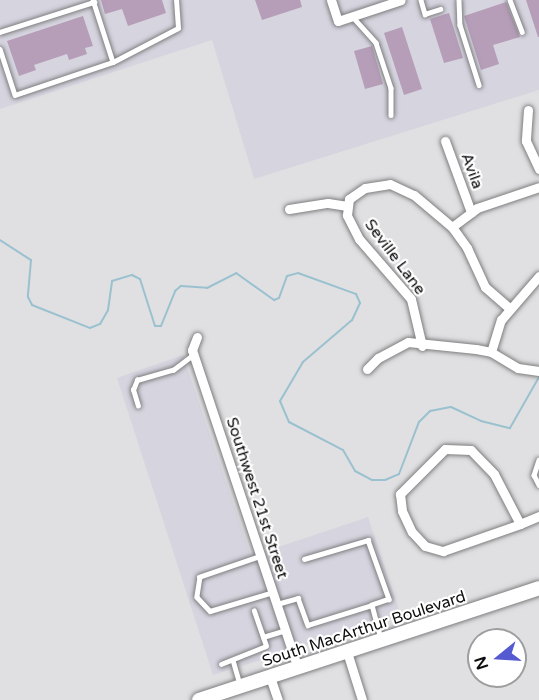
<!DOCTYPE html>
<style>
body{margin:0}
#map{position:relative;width:539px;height:700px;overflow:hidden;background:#e0e0e2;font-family:"Varela Round",sans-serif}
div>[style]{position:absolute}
.built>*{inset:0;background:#d6d5df}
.stream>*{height:2px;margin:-1px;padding:0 1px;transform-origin:1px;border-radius:1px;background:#9ac1cf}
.building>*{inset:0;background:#b69eb8}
.roads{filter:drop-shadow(0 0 2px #7e7e80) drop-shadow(0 0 2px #7e7e80)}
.lane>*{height:4.5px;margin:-2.25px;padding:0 2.25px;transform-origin:2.25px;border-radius:2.25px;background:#fff}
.street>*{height:9px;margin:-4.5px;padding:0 4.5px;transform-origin:4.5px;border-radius:4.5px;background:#fff}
.secondary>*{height:14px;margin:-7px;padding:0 7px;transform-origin:7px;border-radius:7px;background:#fff}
span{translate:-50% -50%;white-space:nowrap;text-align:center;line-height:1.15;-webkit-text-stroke:4.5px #fff;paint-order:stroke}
.street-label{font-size:16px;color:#0d0d0e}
.north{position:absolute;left:467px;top:628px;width:60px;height:60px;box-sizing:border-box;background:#fff;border:2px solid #9e9e9f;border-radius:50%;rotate:252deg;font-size:16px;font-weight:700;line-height:24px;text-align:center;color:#0d0d0e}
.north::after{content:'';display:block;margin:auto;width:21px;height:27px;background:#565ad1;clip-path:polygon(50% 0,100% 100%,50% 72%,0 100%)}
</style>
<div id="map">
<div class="built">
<i style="clip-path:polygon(0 0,539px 0,539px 90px,254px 179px,212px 40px,0 109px)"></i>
<i style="clip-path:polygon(183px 355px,251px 556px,368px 517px,401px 616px,213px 675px,117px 378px)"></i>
</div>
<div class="stream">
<i style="left:0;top:240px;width:37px;rotate:33deg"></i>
<i style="left:31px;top:260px;width:37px;rotate:95deg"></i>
<i style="left:28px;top:297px;width:9px;rotate:63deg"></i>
<i style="left:32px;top:305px;width:62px;rotate:21.6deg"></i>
<i style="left:90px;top:328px;width:11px;rotate:-22deg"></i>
<i style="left:100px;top:324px;width:16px;rotate:-60deg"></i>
<i style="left:108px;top:310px;width:29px;rotate:-82deg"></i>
<i style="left:112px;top:281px;width:21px;rotate:-17deg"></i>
<i style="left:132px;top:275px;width:9px;rotate:27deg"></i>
<i style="left:140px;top:279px;width:49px;rotate:72.3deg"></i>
<i style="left:155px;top:326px;width:6px"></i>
<i style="left:161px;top:326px;width:38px;rotate:-68deg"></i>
<i style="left:175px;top:291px;width:8px;rotate:-40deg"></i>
<i style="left:181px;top:286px;width:26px;rotate:4deg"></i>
<i style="left:207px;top:288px;width:33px;rotate:-27deg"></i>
<i style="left:236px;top:273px;width:47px;rotate:35.4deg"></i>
<i style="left:274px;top:300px;width:5px;rotate:-22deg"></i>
<i style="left:279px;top:298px;width:23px;rotate:-70deg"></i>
<i style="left:287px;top:276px;width:11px;rotate:-15deg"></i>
<i style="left:298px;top:273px;width:62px;rotate:19.9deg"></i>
<i style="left:356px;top:294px;width:10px;rotate:66deg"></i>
<i style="left:360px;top:303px;width:19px;rotate:115deg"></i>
<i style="left:352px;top:320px;width:65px;rotate:139.4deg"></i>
<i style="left:303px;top:362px;width:45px;rotate:120.5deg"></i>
<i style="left:280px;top:401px;width:23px;rotate:67deg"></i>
<i style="left:289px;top:422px;width:61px;rotate:27.4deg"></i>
<i style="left:343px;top:450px;width:24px;rotate:60deg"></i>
<i style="left:355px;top:471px;width:19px;rotate:28deg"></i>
<i style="left:372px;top:480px;width:13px"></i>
<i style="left:385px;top:480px;width:15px;rotate:-23deg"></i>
<i style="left:399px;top:474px;width:56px;rotate:-69deg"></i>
<i style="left:419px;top:422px;width:16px;rotate:-45deg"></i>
<i style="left:430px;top:411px;width:21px;rotate:-11deg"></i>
<i style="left:451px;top:407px;width:33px;rotate:25deg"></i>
<i style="left:481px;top:421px;width:30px;rotate:14deg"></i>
<i style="left:510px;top:428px;width:59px;rotate:-60.4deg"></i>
</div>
<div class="building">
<i style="clip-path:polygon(101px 0,162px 0,166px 13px,128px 26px,122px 9px,105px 14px)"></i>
<i style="clip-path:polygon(255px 0,300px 0,302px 7px,262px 20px)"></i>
<i style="clip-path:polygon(526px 0,539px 0,539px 37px,538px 37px)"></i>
<i style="clip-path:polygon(506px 2px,520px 37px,493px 45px,499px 64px,481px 70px,464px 16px)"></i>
<i style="clip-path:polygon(449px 13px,463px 58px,444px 63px,430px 19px)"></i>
<i style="clip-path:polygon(83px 16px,93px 46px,85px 48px,87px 54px,69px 60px,67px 54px,34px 65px,36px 70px,19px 76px,7px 41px)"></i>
<i style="clip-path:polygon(402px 27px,422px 89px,404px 95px,384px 33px)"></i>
<i style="clip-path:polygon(372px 46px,383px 84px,365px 89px,354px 51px)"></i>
</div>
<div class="roads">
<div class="lane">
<i style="left:93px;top:0;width:65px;rotate:72.1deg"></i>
<i style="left:421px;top:0;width:15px;rotate:74deg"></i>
<i style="left:425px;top:14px;width:16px;rotate:-18deg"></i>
<i style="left:459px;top:0;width:25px;rotate:88deg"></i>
<i style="left:460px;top:25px;width:63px;rotate:72.4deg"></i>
<i style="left:510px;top:0;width:34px;rotate:69deg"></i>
<i style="left:352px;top:16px;width:36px;rotate:48deg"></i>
<i style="left:376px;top:43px;width:47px;rotate:71.6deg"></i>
<i style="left:391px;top:88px;width:27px;rotate:90deg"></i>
<i style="left:0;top:32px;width:99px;rotate:-17.7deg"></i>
<i style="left:0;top:49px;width:48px;rotate:71.9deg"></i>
<i style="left:15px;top:95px;width:103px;rotate:-18.6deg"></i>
<i style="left:113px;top:62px;width:73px;rotate:-27.6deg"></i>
<i style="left:178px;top:28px;width:28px;rotate:-94deg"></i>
<i style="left:138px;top:406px;width:17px;rotate:-107deg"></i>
<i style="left:133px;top:390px;width:11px;rotate:-68deg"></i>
<i style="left:137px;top:380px;width:37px;rotate:-16deg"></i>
<i style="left:173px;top:370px;width:25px;rotate:-37deg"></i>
<i style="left:539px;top:460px;width:16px;rotate:108deg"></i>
<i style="left:534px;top:475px;width:11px;rotate:63deg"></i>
<i style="left:261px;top:556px;width:65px;rotate:161deg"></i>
<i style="left:200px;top:577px;width:20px;rotate:99deg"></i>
<i style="left:197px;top:597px;width:19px;rotate:47deg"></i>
<i style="left:210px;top:611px;width:66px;rotate:-16.8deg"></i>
<i style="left:304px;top:559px;width:67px;rotate:-16.5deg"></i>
<i style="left:368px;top:540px;width:63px;rotate:70.4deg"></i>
<i style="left:389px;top:599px;width:18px;rotate:161deg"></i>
<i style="left:372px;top:605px;width:34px;rotate:75deg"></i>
<i style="left:277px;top:604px;width:22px;rotate:-16deg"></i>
<i style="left:298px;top:598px;width:29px;rotate:70deg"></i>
<i style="left:308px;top:625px;width:67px;rotate:-17.4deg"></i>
<i style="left:263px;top:637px;width:24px;rotate:-17deg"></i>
<i style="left:233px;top:660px;width:25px;rotate:74deg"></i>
<i style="left:221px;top:664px;width:48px;rotate:-21.8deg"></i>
<i style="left:266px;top:646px;width:37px;rotate:-109deg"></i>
</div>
<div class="street">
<i style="left:331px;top:0;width:22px;rotate:72deg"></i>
<i style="left:338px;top:21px;width:66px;rotate:-18.4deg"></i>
<i style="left:528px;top:110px;width:31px;rotate:94deg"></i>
<i style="left:526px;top:141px;width:31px;rotate:65deg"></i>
<i style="left:445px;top:141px;width:76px;rotate:69.9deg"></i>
<i style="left:289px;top:209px;width:39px;rotate:-9deg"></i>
<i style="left:328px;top:203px;width:18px;rotate:9deg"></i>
<i style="left:452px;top:227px;width:31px;rotate:-37deg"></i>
<i style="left:477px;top:208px;width:65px;rotate:-18.7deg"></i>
<i style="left:197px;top:337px;width:14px;rotate:111deg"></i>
<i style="left:192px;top:350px;width:335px;rotate:71.6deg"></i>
<i style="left:422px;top:346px;width:48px;rotate:-103.2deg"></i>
<i style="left:411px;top:299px;width:79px;rotate:-130.9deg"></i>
<i style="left:359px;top:239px;width:27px;rotate:-117deg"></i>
<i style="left:347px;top:215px;width:16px;rotate:-83deg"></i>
<i style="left:349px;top:199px;width:19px;rotate:-35deg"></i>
<i style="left:365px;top:188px;width:25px;rotate:-9deg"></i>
<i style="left:390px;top:184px;width:26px;rotate:25deg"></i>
<i style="left:414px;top:195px;width:50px;rotate:40.1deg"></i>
<i style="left:452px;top:227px;width:26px;rotate:54deg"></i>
<i style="left:467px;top:248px;width:43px;rotate:65.2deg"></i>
<i style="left:485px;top:287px;width:32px;rotate:41deg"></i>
<i style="left:491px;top:352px;width:34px;rotate:-73deg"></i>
<i style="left:501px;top:320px;width:58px;rotate:-49.2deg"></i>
<i style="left:367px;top:369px;width:16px;rotate:-45deg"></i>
<i style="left:378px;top:358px;width:34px;rotate:-28deg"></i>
<i style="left:408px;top:342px;width:68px;rotate:5.9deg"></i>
<i style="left:476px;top:349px;width:15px;rotate:11deg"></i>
<i style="left:491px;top:352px;width:31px;rotate:31deg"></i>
<i style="left:518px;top:368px;width:21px;rotate:8deg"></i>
<i style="left:520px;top:524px;width:56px;rotate:-117.5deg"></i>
<i style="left:494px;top:474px;width:33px;rotate:-134deg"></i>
<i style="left:471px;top:450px;width:26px;rotate:-178deg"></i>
<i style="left:445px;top:449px;width:64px;rotate:135deg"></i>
<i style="left:400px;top:494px;width:17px;rotate:83deg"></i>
<i style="left:402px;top:511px;width:23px;rotate:65deg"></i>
<i style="left:412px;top:532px;width:19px;rotate:47deg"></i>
<i style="left:425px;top:546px;width:19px;rotate:16deg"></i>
<i style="left:443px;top:551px;width:82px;rotate:-19.3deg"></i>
<i style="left:520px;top:524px;width:21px;rotate:-23deg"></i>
<i style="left:347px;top:652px;width:50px;rotate:72.6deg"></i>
<i style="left:270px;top:677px;width:24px;rotate:71deg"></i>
</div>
<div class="secondary">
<i style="left:199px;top:700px;width:358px;rotate:-18.2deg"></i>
</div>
</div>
<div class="street-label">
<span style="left:472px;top:171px;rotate:70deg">Avila</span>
<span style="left:395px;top:257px;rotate:53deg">Seville Lane</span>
<span style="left:257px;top:498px;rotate:72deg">Southwest 21st Street</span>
<span style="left:364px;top:629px;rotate:-18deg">South MacArthur Boulevard</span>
</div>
<div class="north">N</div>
</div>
